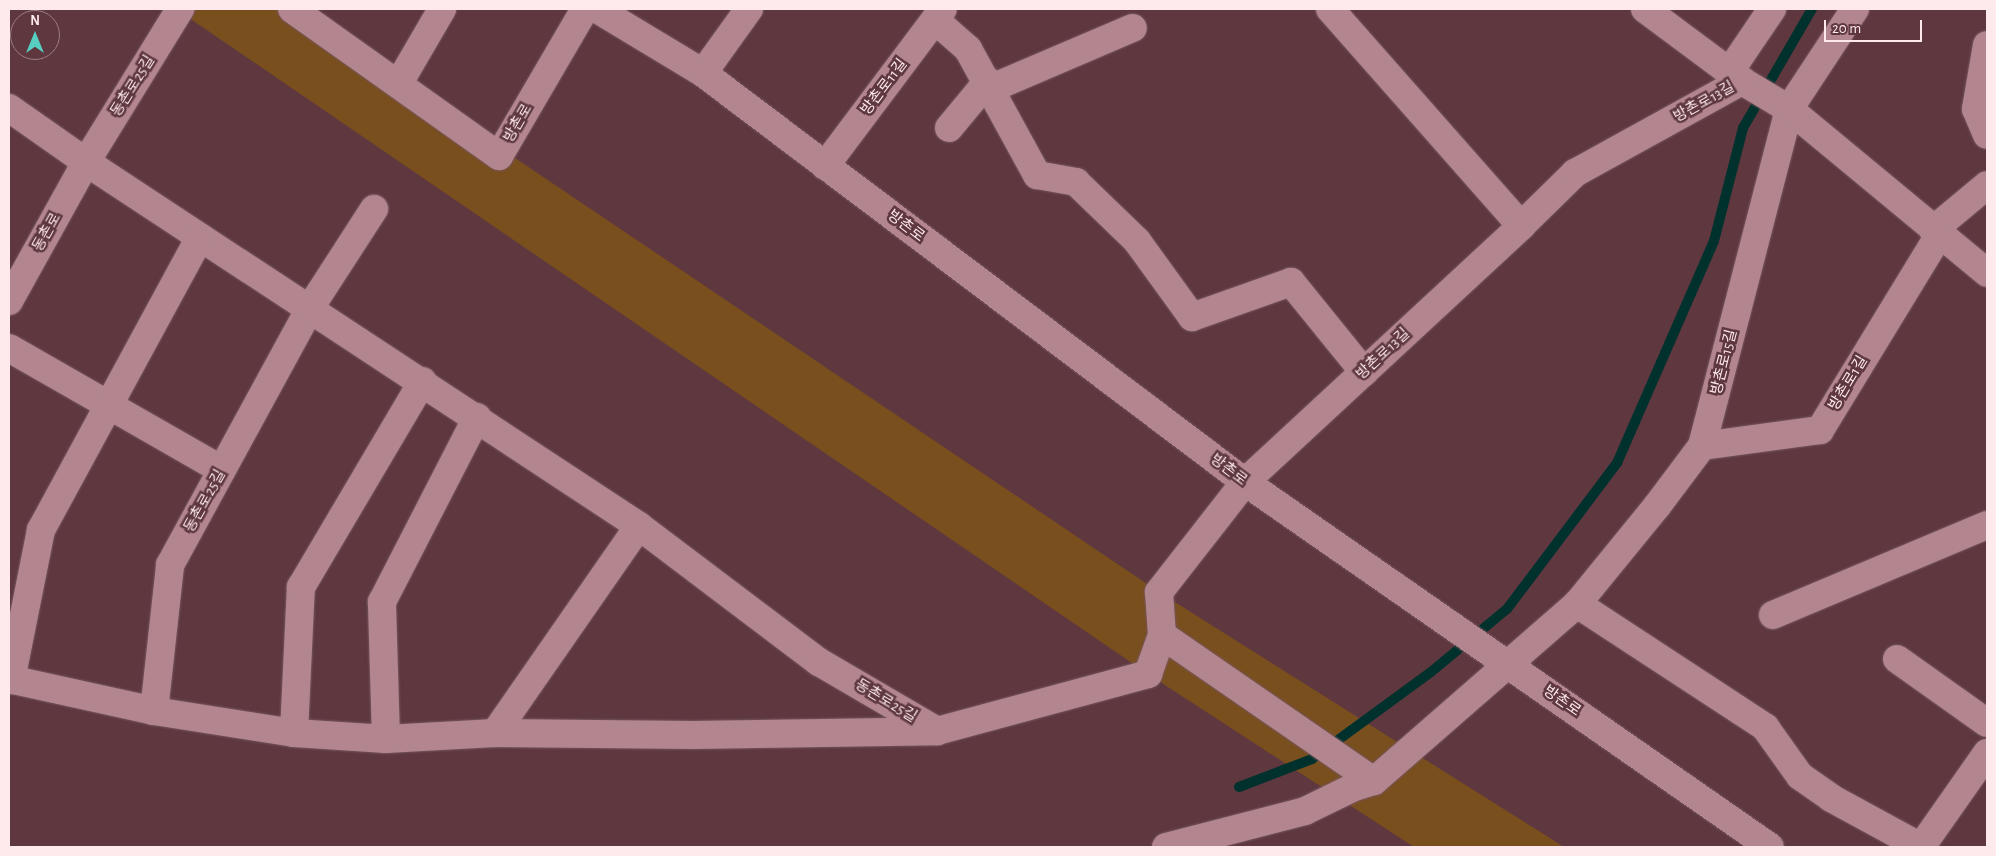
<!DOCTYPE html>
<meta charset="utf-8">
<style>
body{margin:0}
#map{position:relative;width:1996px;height:856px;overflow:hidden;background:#5e373f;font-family:"Alegreya Sans","Noto Sans KR",sans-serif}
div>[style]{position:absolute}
.green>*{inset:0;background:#7a4f1e}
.stream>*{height:10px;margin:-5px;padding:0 5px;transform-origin:5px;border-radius:5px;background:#00312d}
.roads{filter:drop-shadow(0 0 1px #76565e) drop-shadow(0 0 1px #76565e)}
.minor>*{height:28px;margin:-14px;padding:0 14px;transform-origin:14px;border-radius:14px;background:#b3868f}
.tertiary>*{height:28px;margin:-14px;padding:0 14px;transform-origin:14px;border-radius:14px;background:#b3868f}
span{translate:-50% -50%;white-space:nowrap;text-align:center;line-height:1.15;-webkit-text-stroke:5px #5e373f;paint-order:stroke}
.street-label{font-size:15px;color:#fee9ed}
.frame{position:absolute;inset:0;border:10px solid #fee9ed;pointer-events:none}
.north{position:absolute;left:10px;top:10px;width:50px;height:50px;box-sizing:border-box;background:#5e373f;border:1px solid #9e7e85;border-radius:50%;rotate:0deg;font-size:14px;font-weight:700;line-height:20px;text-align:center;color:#fee9ed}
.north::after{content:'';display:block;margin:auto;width:18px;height:22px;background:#57cec1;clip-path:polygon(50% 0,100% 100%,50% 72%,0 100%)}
.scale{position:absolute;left:1824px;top:20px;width:98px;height:22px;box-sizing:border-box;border:2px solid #fee9ed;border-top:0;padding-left:6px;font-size:15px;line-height:18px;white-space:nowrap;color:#fee9ed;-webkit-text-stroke:4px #5e373f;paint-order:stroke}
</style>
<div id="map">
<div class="green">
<i style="clip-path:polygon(176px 9px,294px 9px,1159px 592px,1564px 847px,1414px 847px,1148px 674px)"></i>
</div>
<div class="stream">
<i style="left:1239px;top:787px;width:78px;rotate:-21deg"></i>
<i style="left:1312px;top:759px;width:147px;rotate:-36.2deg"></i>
<i style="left:1431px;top:672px;width:99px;rotate:-39.7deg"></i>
<i style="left:1507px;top:609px;width:183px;rotate:-53deg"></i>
<i style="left:1617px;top:463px;width:242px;rotate:-66.4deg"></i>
<i style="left:1714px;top:241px;width:117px;rotate:-75.6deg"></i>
<i style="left:1743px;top:128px;width:138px;rotate:-59.9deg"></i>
</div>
<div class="roads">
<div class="minor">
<i style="left:292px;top:9px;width:254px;rotate:35.4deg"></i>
<i style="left:499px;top:156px;width:170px;rotate:-59.7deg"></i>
<i style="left:1330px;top:9px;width:289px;rotate:48.6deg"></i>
<i style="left:1645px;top:9px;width:121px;rotate:36.6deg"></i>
<i style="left:1742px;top:81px;width:55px;rotate:30.8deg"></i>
<i style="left:1789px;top:109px;width:257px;rotate:39.6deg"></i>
<i style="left:935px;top:20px;width:44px;rotate:41.3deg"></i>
<i style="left:968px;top:49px;width:144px;rotate:61.3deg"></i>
<i style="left:1037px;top:175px;width:40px;rotate:10deg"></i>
<i style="left:1076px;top:182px;width:85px;rotate:44deg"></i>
<i style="left:1137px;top:241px;width:94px;rotate:54.1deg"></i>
<i style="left:1192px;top:317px;width:105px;rotate:-19.5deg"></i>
<i style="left:1291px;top:282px;width:116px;rotate:51deg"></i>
<i style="left:1987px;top:45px;width:65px;rotate:99.8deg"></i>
<i style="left:1976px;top:109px;width:28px;rotate:67deg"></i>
<i style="left:1730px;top:71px;width:75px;rotate:-55.9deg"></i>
<i style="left:703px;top:73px;width:79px;rotate:-54.3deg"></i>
<i style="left:399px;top:83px;width:86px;rotate:-59.8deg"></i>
<i style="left:992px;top:88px;width:153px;rotate:-23.1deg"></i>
<i style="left:9px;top:108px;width:94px;rotate:35deg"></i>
<i style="left:86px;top:162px;width:662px;rotate:33.35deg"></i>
<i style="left:639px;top:526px;width:226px;rotate:37.1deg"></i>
<i style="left:819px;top:662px;width:137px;rotate:30.3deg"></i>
<i style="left:949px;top:128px;width:61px;rotate:-50.3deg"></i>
<i style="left:825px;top:166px;width:196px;rotate:-53.1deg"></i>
<i style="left:1933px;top:230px;width:70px;rotate:-39.8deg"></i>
<i style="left:9px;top:301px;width:159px;rotate:-61deg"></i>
<i style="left:86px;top:162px;width:180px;rotate:-58.4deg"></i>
<i style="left:9px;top:348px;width:245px;rotate:29.8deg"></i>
<i style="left:1702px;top:446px;width:119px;rotate:-7.7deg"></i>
<i style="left:1820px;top:430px;width:228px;rotate:-58.6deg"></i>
<i style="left:1577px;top:604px;width:225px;rotate:33.2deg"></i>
<i style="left:1765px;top:727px;width:60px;rotate:54.5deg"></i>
<i style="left:1800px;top:776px;width:38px;rotate:35deg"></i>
<i style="left:1831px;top:798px;width:102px;rotate:28.6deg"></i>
<i style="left:1773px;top:615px;width:232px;rotate:-22.8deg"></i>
<i style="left:1162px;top:635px;width:257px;rotate:34.6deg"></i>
<i style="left:1897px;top:659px;width:110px;rotate:35.4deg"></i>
<i style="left:9px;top:679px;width:148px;rotate:12.4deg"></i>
<i style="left:154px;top:711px;width:142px;rotate:8.9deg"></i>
<i style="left:294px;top:733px;width:92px;rotate:3.7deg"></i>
<i style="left:386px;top:739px;width:109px;rotate:-3.2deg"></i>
<i style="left:495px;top:733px;width:198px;rotate:0.6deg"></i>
<i style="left:693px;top:735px;width:244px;rotate:-0.9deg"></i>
<i style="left:937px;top:731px;width:219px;rotate:-15.1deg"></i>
<i style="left:1148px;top:674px;width:41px;rotate:-70.3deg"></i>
<i style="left:1162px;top:635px;width:43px;rotate:-94deg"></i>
<i style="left:1159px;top:592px;width:140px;rotate:-52deg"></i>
<i style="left:1245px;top:482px;width:376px;rotate:-42.8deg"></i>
<i style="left:1521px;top:226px;width:76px;rotate:-44.5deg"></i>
<i style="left:1575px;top:173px;width:191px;rotate:-28.9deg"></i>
<i style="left:11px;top:680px;width:153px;rotate:-78.7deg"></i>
<i style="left:41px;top:530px;width:333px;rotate:-61.5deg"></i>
<i style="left:154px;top:711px;width:147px;rotate:-83.7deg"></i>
<i style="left:170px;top:565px;width:293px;rotate:-61.4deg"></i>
<i style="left:310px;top:308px;width:118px;rotate:-57.1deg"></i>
<i style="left:294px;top:733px;width:146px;rotate:-87.3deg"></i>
<i style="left:301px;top:587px;width:239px;rotate:-59.4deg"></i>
<i style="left:495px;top:733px;width:252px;rotate:-55.2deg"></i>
<i style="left:386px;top:739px;width:137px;rotate:-91.7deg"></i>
<i style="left:382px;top:602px;width:208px;rotate:-62.8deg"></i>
<i style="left:1166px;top:847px;width:144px;rotate:-14.5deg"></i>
<i style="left:1305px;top:811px;width:55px;rotate:-26.1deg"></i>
<i style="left:1354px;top:787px;width:21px;rotate:-17deg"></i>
<i style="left:1374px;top:781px;width:269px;rotate:-41.1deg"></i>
<i style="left:1577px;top:604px;width:127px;rotate:-50.8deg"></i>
<i style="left:1657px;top:506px;width:75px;rotate:-53.1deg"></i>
<i style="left:1702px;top:446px;width:348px;rotate:-75.5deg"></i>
<i style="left:1789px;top:109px;width:120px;rotate:-56.6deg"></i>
<i style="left:1921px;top:847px;width:115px;rotate:-54.9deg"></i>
</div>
<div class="tertiary">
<i style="left:597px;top:9px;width:124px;rotate:31.1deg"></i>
<i style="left:703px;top:73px;width:679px;rotate:37.04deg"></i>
<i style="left:1245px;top:482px;width:639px;rotate:34.81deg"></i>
</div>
</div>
<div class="street-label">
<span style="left:133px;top:86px;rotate:-58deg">동촌로25길</span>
<span style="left:884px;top:87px;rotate:-53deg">방촌로11길</span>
<span style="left:1704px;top:102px;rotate:-29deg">방촌로13길</span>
<span style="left:518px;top:123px;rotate:-60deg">방촌로</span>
<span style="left:906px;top:226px;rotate:37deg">방촌로</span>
<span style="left:47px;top:232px;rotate:-61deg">동촌로</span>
<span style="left:1383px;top:354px;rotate:-43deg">방촌로13길</span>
<span style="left:1724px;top:362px;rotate:-76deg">방촌로15길</span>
<span style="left:1848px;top:383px;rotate:-59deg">방촌로1길</span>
<span style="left:1229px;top:470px;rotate:37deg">방촌로</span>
<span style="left:205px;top:501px;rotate:-61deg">동촌로25길</span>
<span style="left:886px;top:701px;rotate:31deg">동촌로25길</span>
<span style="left:1562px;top:701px;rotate:35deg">방촌로</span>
</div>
<div class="frame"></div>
<div class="north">N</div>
<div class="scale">20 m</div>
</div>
